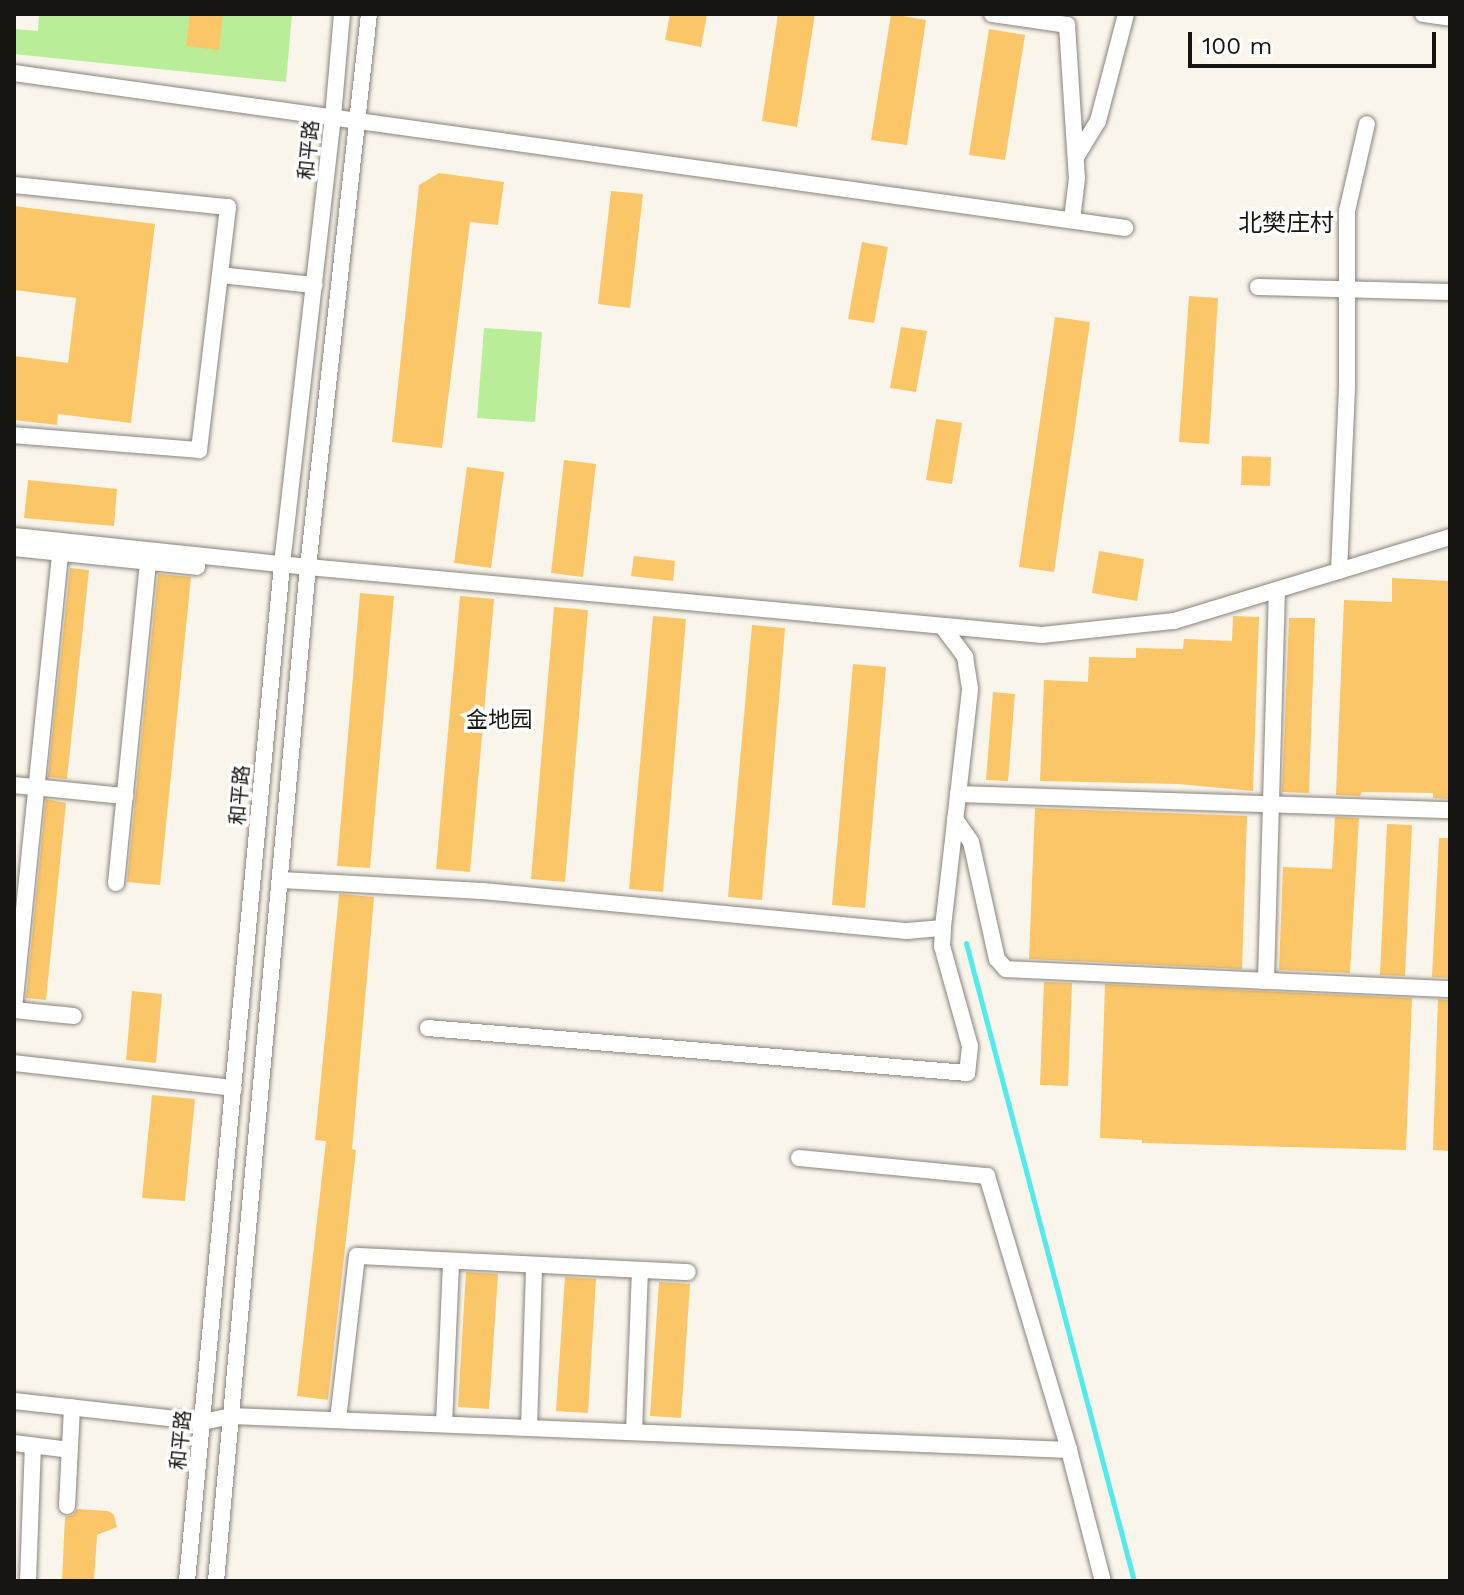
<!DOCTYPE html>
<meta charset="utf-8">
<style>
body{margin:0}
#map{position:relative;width:1464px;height:1595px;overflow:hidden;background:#faf5eb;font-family:"Work Sans","Noto Sans SC",sans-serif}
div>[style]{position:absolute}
.green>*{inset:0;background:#baed98}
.stream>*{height:5px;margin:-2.5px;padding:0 2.5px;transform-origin:2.5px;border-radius:2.5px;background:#52ebed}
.building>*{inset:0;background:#fac668}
.roads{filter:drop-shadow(0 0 2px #88837b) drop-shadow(0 0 2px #88837b)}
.minor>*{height:16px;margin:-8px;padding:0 8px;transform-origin:8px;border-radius:8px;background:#fff}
span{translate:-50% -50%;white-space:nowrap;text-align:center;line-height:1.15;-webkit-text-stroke:7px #fff;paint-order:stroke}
.street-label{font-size:20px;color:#171512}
.neighbourhood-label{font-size:22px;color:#171512}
.quarter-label{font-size:24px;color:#171512}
.frame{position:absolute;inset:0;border:16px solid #171512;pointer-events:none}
.scale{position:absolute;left:1188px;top:32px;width:248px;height:36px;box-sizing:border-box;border:4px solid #171512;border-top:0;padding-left:10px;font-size:24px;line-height:28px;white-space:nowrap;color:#171512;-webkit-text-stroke:6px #fff;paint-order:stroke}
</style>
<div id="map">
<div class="green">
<i style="clip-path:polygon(39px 14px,292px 14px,286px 82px,14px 54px,14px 29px,38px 31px)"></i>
<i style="clip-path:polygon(484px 328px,542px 332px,535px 422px,477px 418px)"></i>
</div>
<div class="stream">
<i style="left:966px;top:943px;width:660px;rotate:75.25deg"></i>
</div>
<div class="building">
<i style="clip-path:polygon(190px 14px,223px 14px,219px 50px,186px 46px)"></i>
<i style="clip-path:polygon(670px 14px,707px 14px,701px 47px,665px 40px)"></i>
<i style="clip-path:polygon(778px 14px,815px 14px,797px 127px,762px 121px)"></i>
<i style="clip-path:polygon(891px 14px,926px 20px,907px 145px,871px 140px)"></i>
<i style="clip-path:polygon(989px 29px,1025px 35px,1005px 160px,969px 155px)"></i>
<i style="clip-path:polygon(439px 173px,504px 182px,498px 225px,470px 222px,442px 448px,392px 442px,419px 185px)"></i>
<i style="clip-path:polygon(611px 191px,643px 194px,630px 308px,598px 304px)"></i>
<i style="clip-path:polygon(14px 206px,155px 224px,131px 423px,58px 414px,57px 425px,14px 420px,14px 356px,68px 363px,76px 298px,14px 290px)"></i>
<i style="clip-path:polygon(862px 242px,888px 247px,874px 323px,848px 319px)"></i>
<i style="clip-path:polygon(1189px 296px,1218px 298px,1209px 444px,1179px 442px)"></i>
<i style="clip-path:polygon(1055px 317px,1090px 322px,1054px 572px,1019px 567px)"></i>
<i style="clip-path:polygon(901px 327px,927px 331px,916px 392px,890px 388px)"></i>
<i style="clip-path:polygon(936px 419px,962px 423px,952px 484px,926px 480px)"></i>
<i style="clip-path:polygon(1242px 456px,1271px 457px,1270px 486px,1241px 485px)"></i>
<i style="clip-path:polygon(564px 460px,596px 464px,583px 577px,551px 573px)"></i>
<i style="clip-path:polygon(467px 467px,504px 472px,491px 568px,454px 563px)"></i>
<i style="clip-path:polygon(28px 480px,117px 489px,114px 526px,24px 518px)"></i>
<i style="clip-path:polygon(1099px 551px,1144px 559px,1137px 601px,1092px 593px)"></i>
<i style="clip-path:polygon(634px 556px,675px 561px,673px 581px,631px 576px)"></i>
<i style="clip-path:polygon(70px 568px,89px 570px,67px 779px,48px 777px)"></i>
<i style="clip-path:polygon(158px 574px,191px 577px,160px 885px,127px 882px)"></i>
<i style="clip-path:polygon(1392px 578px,1450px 581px,1450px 799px,1433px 798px,1433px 793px,1362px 792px,1360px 796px,1336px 795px,1344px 600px,1392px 602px)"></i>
<i style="clip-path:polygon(360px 593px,394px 596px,370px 868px,337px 866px)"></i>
<i style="clip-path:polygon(460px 596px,494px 599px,470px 872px,436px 869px)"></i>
<i style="clip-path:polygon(554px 607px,588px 610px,565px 882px,531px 879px)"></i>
<i style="clip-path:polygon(653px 616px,686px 619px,663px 892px,629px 889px)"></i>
<i style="clip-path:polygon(1233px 616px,1259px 617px,1253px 791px,1178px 784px,1040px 781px,1044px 680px,1088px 682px,1089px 657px,1136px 658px,1136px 648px,1183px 649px,1184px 639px,1232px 641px)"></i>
<i style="clip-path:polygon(1289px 618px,1315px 618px,1309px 793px,1282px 792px)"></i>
<i style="clip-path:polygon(752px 625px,785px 628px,762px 900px,728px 897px)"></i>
<i style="clip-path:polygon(853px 664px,886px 667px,865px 908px,832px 905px)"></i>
<i style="clip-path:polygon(993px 692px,1015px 694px,1008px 781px,986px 780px)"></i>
<i style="clip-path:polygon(46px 799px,66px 803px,46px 1000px,26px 998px)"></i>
<i style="clip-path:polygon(1035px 808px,1247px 816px,1242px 969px,1029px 959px)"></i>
<i style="clip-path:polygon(1335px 817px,1359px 818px,1350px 973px,1279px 970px,1283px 867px,1332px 869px)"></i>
<i style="clip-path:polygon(1387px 824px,1412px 825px,1405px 976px,1380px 975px)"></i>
<i style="clip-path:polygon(1439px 838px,1450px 838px,1450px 978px,1432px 977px)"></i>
<i style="clip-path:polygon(339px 894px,374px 897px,352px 1149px,356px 1150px,328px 1400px,297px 1396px,326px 1141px,315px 1140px)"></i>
<i style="clip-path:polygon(1044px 982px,1072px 983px,1068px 1086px,1040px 1085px)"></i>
<i style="clip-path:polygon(1105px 984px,1412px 998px,1406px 1150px,1142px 1143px,1142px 1140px,1100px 1138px)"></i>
<i style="clip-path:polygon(132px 991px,162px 994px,156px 1063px,126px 1060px)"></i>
<i style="clip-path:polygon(1438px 999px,1450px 1000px,1450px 1151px,1433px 1150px)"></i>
<i style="clip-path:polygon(152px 1095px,195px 1099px,185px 1201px,142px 1198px)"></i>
<i style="clip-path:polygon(466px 1272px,498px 1274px,489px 1409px,458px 1407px)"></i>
<i style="clip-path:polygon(565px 1277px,596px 1279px,588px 1413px,556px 1411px)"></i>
<i style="clip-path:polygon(659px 1282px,690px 1284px,681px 1418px,650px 1416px)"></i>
<i style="clip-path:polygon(77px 1509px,108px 1511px,114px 1515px,117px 1527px,97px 1535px,94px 1581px,62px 1581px,65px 1517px,73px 1515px)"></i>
</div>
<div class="roads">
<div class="minor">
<i style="left:992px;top:14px;width:76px;rotate:8.3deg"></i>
<i style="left:1067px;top:25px;width:153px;rotate:86.3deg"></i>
<i style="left:1077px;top:178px;width:42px;rotate:96.8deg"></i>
<i style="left:1423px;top:14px;width:27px;rotate:8deg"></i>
<i style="left:14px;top:73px;width:1122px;rotate:7.94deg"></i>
<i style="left:1076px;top:157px;width:42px;rotate:-58.6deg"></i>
<i style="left:1098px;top:121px;width:111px;rotate:-75.3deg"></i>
<i style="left:14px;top:185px;width:215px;rotate:5.9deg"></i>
<i style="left:228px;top:207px;width:245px;rotate:96.8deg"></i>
<i style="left:199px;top:450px;width:186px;rotate:-175.4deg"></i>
<i style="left:220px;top:275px;width:95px;rotate:6.1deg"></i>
<i style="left:1258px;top:287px;width:192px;rotate:1.5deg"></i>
<i style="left:14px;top:536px;width:296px;rotate:6deg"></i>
<i style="left:308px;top:567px;width:737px;rotate:5.29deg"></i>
<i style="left:1042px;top:635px;width:133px;rotate:-6.1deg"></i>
<i style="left:1174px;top:621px;width:288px;rotate:-16.9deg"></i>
<i style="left:14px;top:548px;width:184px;rotate:5.9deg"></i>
<i style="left:1339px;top:571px;width:184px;rotate:-87.5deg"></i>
<i style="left:1347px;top:387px;width:176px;rotate:-90deg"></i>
<i style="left:1347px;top:211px;width:89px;rotate:-77.1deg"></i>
<i style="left:942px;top:626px;width:39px;rotate:53deg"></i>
<i style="left:965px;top:657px;width:33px;rotate:81deg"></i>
<i style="left:970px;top:690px;width:240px;rotate:96.5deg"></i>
<i style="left:14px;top:785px;width:112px;rotate:5.7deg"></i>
<i style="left:958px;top:794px;width:492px;rotate:1.9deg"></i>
<i style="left:955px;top:819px;width:28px;rotate:55deg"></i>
<i style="left:971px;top:842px;width:120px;rotate:77.5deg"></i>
<i style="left:997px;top:959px;width:13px;rotate:48deg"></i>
<i style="left:1006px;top:969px;width:444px;rotate:2.6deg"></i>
<i style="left:280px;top:880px;width:203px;rotate:3.1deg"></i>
<i style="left:483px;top:891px;width:426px;rotate:5.4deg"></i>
<i style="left:907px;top:931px;width:36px;rotate:-5deg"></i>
<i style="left:943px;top:928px;width:18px;rotate:93deg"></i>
<i style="left:942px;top:946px;width:104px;rotate:74.4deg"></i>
<i style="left:970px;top:1046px;width:27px;rotate:96deg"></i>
<i style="left:967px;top:1073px;width:541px;rotate:-175.23deg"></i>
<i style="left:116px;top:883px;width:323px;rotate:-84.3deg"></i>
<i style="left:1266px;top:981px;width:391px;rotate:-88.4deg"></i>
<i style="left:14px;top:1008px;width:457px;rotate:-84.2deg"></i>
<i style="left:14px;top:1010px;width:60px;rotate:5.7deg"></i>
<i style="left:14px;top:1063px;width:221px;rotate:6.5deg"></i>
<i style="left:799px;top:1158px;width:189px;rotate:5.5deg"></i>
<i style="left:987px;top:1176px;width:286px;rotate:73.3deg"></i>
<i style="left:14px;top:1401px;width:190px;rotate:6.3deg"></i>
<i style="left:203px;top:1422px;width:29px;rotate:-12deg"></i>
<i style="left:231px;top:1416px;width:839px;rotate:2.32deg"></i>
<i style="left:1069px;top:1450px;width:135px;rotate:75.5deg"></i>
<i style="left:338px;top:1420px;width:165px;rotate:-83.4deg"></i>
<i style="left:357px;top:1256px;width:331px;rotate:2.8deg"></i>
<i style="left:444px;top:1424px;width:163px;rotate:-87.5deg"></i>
<i style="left:529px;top:1428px;width:163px;rotate:-88.2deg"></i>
<i style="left:634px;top:1432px;width:162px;rotate:-87.9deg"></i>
<i style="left:14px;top:1443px;width:56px;rotate:7.1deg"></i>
<i style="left:67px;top:1506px;width:99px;rotate:-87.1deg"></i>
<i style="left:28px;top:1581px;width:135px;rotate:-87.9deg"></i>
<i style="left:187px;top:1581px;width:1021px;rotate:-84.66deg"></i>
<i style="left:282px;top:564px;width:450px;rotate:-83.5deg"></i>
<i style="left:333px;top:117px;width:103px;rotate:-85deg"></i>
<i style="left:216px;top:1581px;width:1018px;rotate:-84.82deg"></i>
<i style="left:308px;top:567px;width:556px;rotate:-83.71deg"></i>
</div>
</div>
<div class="street-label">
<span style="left:309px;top:150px;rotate:-84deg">和平路</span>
<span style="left:240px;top:795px;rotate:-85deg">和平路</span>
<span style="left:181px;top:1440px;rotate:-84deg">和平路</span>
</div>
<div class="neighbourhood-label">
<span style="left:499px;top:720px">金地园</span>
</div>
<div class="quarter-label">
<span style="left:1286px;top:224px">北樊庄村</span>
</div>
<div class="frame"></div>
<div class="scale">100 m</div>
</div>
